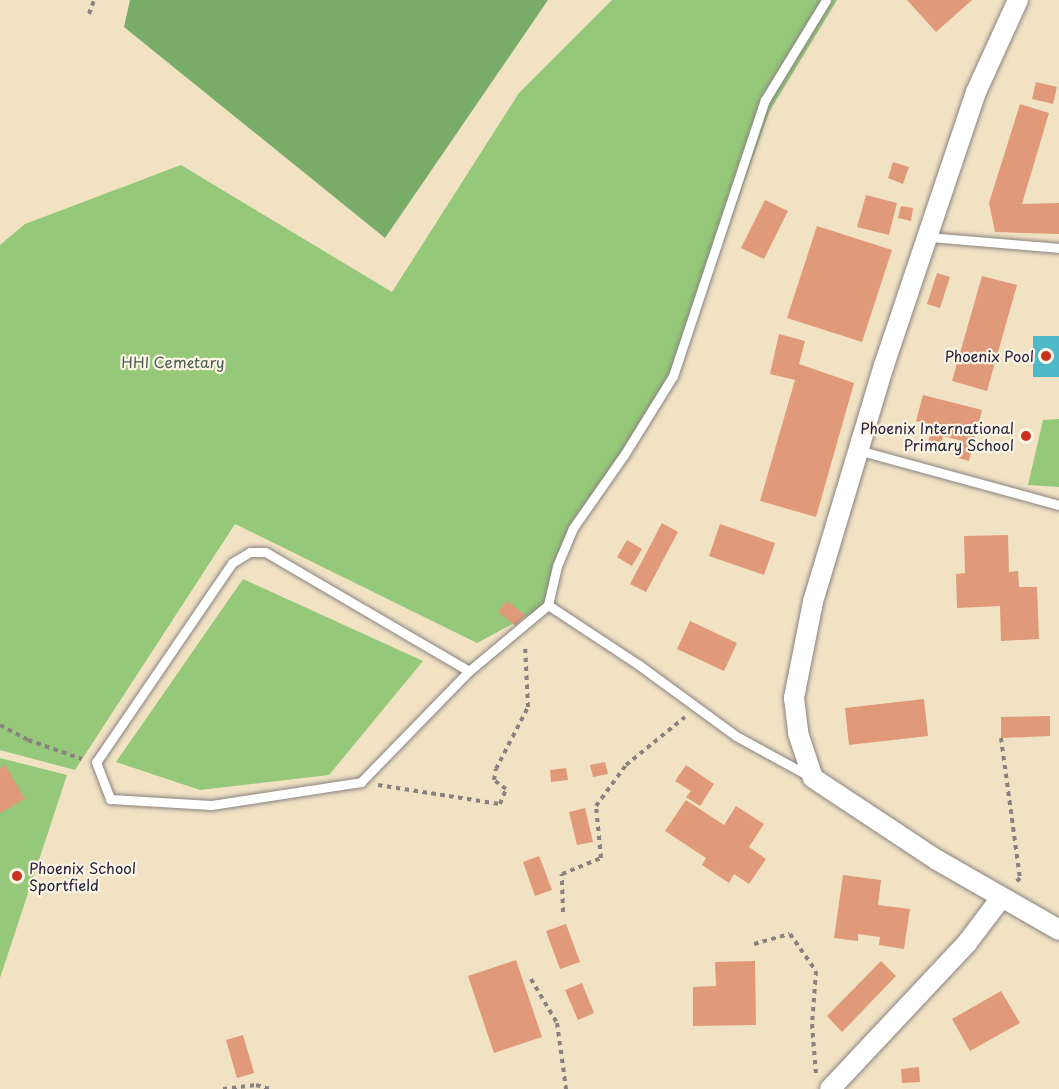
<!DOCTYPE html>
<style>
body{margin:0}
#map{position:relative;width:1059px;height:1089px;overflow:hidden;background:#f1e2c4;font-family:"Playpen Sans",sans-serif}
div>[style]{position:absolute}
.green>*{inset:0;background:#95c878}
.forest>*{inset:0;background:#78ac68}
.water>*{inset:0;background:#4cb8c8}
.building>*{inset:0;background:#e09979}
.path>*{height:4px;margin-top:-2px;transform-origin:0;background:repeating-linear-gradient(90deg,#8a8280 0 4.5px,transparent 0 9px)}
.roads{filter:drop-shadow(0 0 2px #8a8280) drop-shadow(0 0 2px #8a8280)}
.lane>*{height:9px;margin:-4.5px;padding:0 4.5px;transform-origin:4.5px;border-radius:4.5px;background:#fff}
.street>*{height:20px;margin:-10px;padding:0 10px;transform-origin:10px;border-radius:10px;background:#fff}
.dots>*{width:16px;height:16px;translate:-50% -50%;box-sizing:border-box;border:3px solid #fcf5e5;border-radius:50%}
span{translate:-50% -50%;white-space:nowrap;text-align:center;line-height:1.15;-webkit-text-stroke:4.5px #fcf5e5;paint-order:stroke}
.poi-label{font-size:15px;color:#22223b}
.right{translate:-100% -50%;text-align:right}
.left{translate:0 -50%;text-align:left}
.park-label{font-size:15px;color:#4a5c50}
</style>
<div id="map">
<div class="green">
<i style="clip-path:polygon(612px 0,837px 0,769px 112px,675px 378px,575px 529px,546px 606px,477px 643px,235px 524px,75px 770px,0 750px,0 245px,25px 224px,181px 165px,392px 292px,519px 93px)"></i>
<i style="clip-path:polygon(1059px 419px,1059px 487px,1028px 485px,1043px 420px)"></i>
<i style="clip-path:polygon(243px 579px,423px 661px,329px 775px,200px 790px,116px 762px)"></i>
<i style="clip-path:polygon(0 758px,67px 775px,0 978px)"></i>
</div>
<div class="forest">
<i style="clip-path:polygon(130px 0,548px 0,385px 238px,124px 27px)"></i>
</div>
<div class="water">
<i style="clip-path:polygon(1033px 336px,1059px 336px,1059px 377px,1033px 377px)"></i>
</div>
<div class="building">
<i style="clip-path:polygon(907px 0,972px 0,936px 32px)"></i>
<i style="clip-path:polygon(1036px 82px,1057px 87px,1053px 104px,1032px 99px)"></i>
<i style="clip-path:polygon(1020px 104px,1049px 113px,1022px 204px,1059px 203px,1059px 234px,995px 232px,989px 203px)"></i>
<i style="clip-path:polygon(893px 162px,909px 167px,903px 184px,888px 178px)"></i>
<i style="clip-path:polygon(866px 195px,897px 203px,889px 235px,857px 227px)"></i>
<i style="clip-path:polygon(765px 200px,788px 211px,764px 259px,741px 248px)"></i>
<i style="clip-path:polygon(901px 206px,913px 208px,911px 221px,898px 218px)"></i>
<i style="clip-path:polygon(817px 226px,892px 250px,862px 342px,787px 318px)"></i>
<i style="clip-path:polygon(937px 273px,950px 277px,940px 308px,927px 304px)"></i>
<i style="clip-path:polygon(982px 276px,1017px 285px,987px 391px,952px 381px)"></i>
<i style="clip-path:polygon(779px 334px,805px 341px,799px 364px,854px 383px,816px 517px,760px 501px,795px 380px,770px 374px)"></i>
<i style="clip-path:polygon(923px 395px,982px 410px,969px 461px,958px 458px,963px 441px,943px 436px,941px 445px,928px 442px,933px 425px,916px 421px)"></i>
<i style="clip-path:polygon(662px 523px,678px 532px,646px 592px,630px 584px)"></i>
<i style="clip-path:polygon(720px 524px,775px 543px,764px 575px,709px 556px)"></i>
<i style="clip-path:polygon(1008px 535px,1009px 572px,1018px 571px,1019px 587px,1037px 587px,1039px 639px,1001px 641px,1000px 606px,957px 608px,956px 574px,965px 573px,964px 536px)"></i>
<i style="clip-path:polygon(627px 540px,642px 549px,632px 566px,617px 557px)"></i>
<i style="clip-path:polygon(507px 601px,525px 615px,516px 626px,498px 612px)"></i>
<i style="clip-path:polygon(690px 621px,737px 643px,724px 671px,677px 649px)"></i>
<i style="clip-path:polygon(924px 699px,928px 736px,849px 745px,845px 708px)"></i>
<i style="clip-path:polygon(1050px 716px,1050px 736px,1001px 738px,1001px 717px)"></i>
<i style="clip-path:polygon(605px 762px,608px 774px,593px 777px,590px 765px)"></i>
<i style="clip-path:polygon(5px 765px,25px 799px,0 813px,0 768px)"></i>
<i style="clip-path:polygon(686px 765px,714px 784px,700px 806px,686px 797px,691px 791px,675px 781px)"></i>
<i style="clip-path:polygon(566px 768px,568px 780px,551px 782px,550px 770px)"></i>
<i style="clip-path:polygon(686px 800px,724px 825px,736px 806px,764px 824px,749px 847px,766px 859px,749px 884px,734px 874px,729px 883px,702px 865px,706px 858px,665px 831px)"></i>
<i style="clip-path:polygon(585px 808px,593px 842px,577px 845px,569px 812px)"></i>
<i style="clip-path:polygon(539px 856px,552px 890px,535px 896px,523px 862px)"></i>
<i style="clip-path:polygon(843px 875px,881px 880px,878px 905px,910px 909px,904px 949px,879px 945px,880px 937px,858px 934px,858px 941px,834px 938px)"></i>
<i style="clip-path:polygon(566px 924px,580px 962px,560px 969px,546px 931px)"></i>
<i style="clip-path:polygon(516px 960px,542px 1037px,494px 1053px,468px 976px)"></i>
<i style="clip-path:polygon(755px 961px,756px 1025px,693px 1026px,693px 987px,716px 986px,715px 962px)"></i>
<i style="clip-path:polygon(881px 961px,896px 976px,842px 1032px,827px 1016px)"></i>
<i style="clip-path:polygon(582px 983px,594px 1013px,578px 1020px,565px 990px)"></i>
<i style="clip-path:polygon(1001px 991px,1020px 1023px,970px 1051px,952px 1019px)"></i>
<i style="clip-path:polygon(243px 1035px,254px 1073px,237px 1078px,226px 1040px)"></i>
<i style="clip-path:polygon(919px 1067px,920px 1082px,902px 1083px,901px 1069px)"></i>
</div>
<div class="path">
<i style="left:89px;top:14px;width:15px;rotate:-70deg"></i>
<i style="left:0;top:725px;width:32px;rotate:28deg"></i>
<i style="left:28px;top:740px;width:57px;rotate:19.4deg"></i>
<i style="left:1001px;top:738px;width:141px;rotate:82.3deg"></i>
<i style="left:1020px;top:878px;width:6px;rotate:135deg"></i>
<i style="left:378px;top:785px;width:123px;rotate:8.9deg"></i>
<i style="left:500px;top:804px;width:16px;rotate:-68deg"></i>
<i style="left:506px;top:789px;width:15px;rotate:-143deg"></i>
<i style="left:494px;top:780px;width:11px;rotate:-80deg"></i>
<i style="left:496px;top:769px;width:70px;rotate:-62.7deg"></i>
<i style="left:528px;top:707px;width:61px;rotate:-92.8deg"></i>
<i style="left:563px;top:912px;width:38px;rotate:-92deg"></i>
<i style="left:562px;top:874px;width:42px;rotate:-22.3deg"></i>
<i style="left:601px;top:858px;width:52px;rotate:-95.5deg"></i>
<i style="left:596px;top:806px;width:51px;rotate:-53.8deg"></i>
<i style="left:626px;top:765px;width:76px;rotate:-39.1deg"></i>
<i style="left:754px;top:944px;width:37px;rotate:-16deg"></i>
<i style="left:790px;top:934px;width:45px;rotate:54.9deg"></i>
<i style="left:816px;top:971px;width:53px;rotate:94.3deg"></i>
<i style="left:812px;top:1024px;width:50px;rotate:85.4deg"></i>
<i style="left:531px;top:979px;width:51px;rotate:59.4deg"></i>
<i style="left:557px;top:1023px;width:67px;rotate:82.2deg"></i>
<i style="left:223px;top:1089px;width:33px;rotate:-7deg"></i>
<i style="left:256px;top:1085px;width:15px;rotate:16deg"></i>
</div>
<div class="roads">
<div class="lane">
<i style="left:929px;top:237px;width:130px;rotate:4.8deg"></i>
<i style="left:858px;top:450px;width:208px;rotate:15.3deg"></i>
<i style="left:548px;top:605px;width:109px;rotate:33.4deg"></i>
<i style="left:639px;top:665px;width:120px;rotate:36.2deg"></i>
<i style="left:736px;top:736px;width:85px;rotate:28.7deg"></i>
<i style="left:469px;top:671px;width:236px;rotate:-149.7deg"></i>
<i style="left:265px;top:552px;width:15px;rotate:180deg"></i>
<i style="left:250px;top:552px;width:21px;rotate:149deg"></i>
<i style="left:232px;top:563px;width:241px;rotate:124.3deg"></i>
<i style="left:96px;top:762px;width:40px;rotate:69deg"></i>
<i style="left:110px;top:799px;width:101px;rotate:3.4deg"></i>
<i style="left:211px;top:805px;width:152px;rotate:-8.7deg"></i>
<i style="left:361px;top:782px;width:155px;rotate:-45.8deg"></i>
<i style="left:469px;top:671px;width:103px;rotate:-39.9deg"></i>
<i style="left:548px;top:605px;width:40px;rotate:-77deg"></i>
<i style="left:557px;top:566px;width:41px;rotate:-67.2deg"></i>
<i style="left:573px;top:528px;width:89px;rotate:-55.1deg"></i>
<i style="left:624px;top:455px;width:93px;rotate:-58.2deg"></i>
<i style="left:673px;top:376px;width:291px;rotate:-71.6deg"></i>
<i style="left:765px;top:100px;width:117px;rotate:-58.6deg"></i>
</div>
<div class="street">
<i style="left:1018px;top:0;width:101px;rotate:114.5deg"></i>
<i style="left:976px;top:92px;width:288px;rotate:108.6deg"></i>
<i style="left:884px;top:365px;width:247px;rotate:106.7deg"></i>
<i style="left:813px;top:602px;width:98px;rotate:101.2deg"></i>
<i style="left:794px;top:698px;width:35px;rotate:83deg"></i>
<i style="left:798px;top:733px;width:47px;rotate:71.6deg"></i>
<i style="left:813px;top:778px;width:149px;rotate:33.5deg"></i>
<i style="left:937px;top:860px;width:141px;rotate:29.8deg"></i>
<i style="left:830px;top:1089px;width:200px;rotate:-46.8deg"></i>
<i style="left:967px;top:943px;width:56px;rotate:-52.9deg"></i>
</div>
</div>
<div class="dots">
<i style="left:1046px;top:356px;background:#c8321e"></i>
<i style="left:1026px;top:436px;background:#c8321e"></i>
<i style="left:17px;top:876px;background:#c8321e"></i>
</div>
<div class="poi-label">
<span class="right" style="left:1034px;top:356px">Phoenix Pool</span>
<span class="right" style="left:1014px;top:436px">Phoenix International<br>Primary School</span>
<span class="left" style="left:29px;top:876px">Phoenix School<br>Sportfield</span>
</div>
<div class="park-label">
<span style="left:173px;top:362px">HHI Cemetary</span>
</div>
</div>
